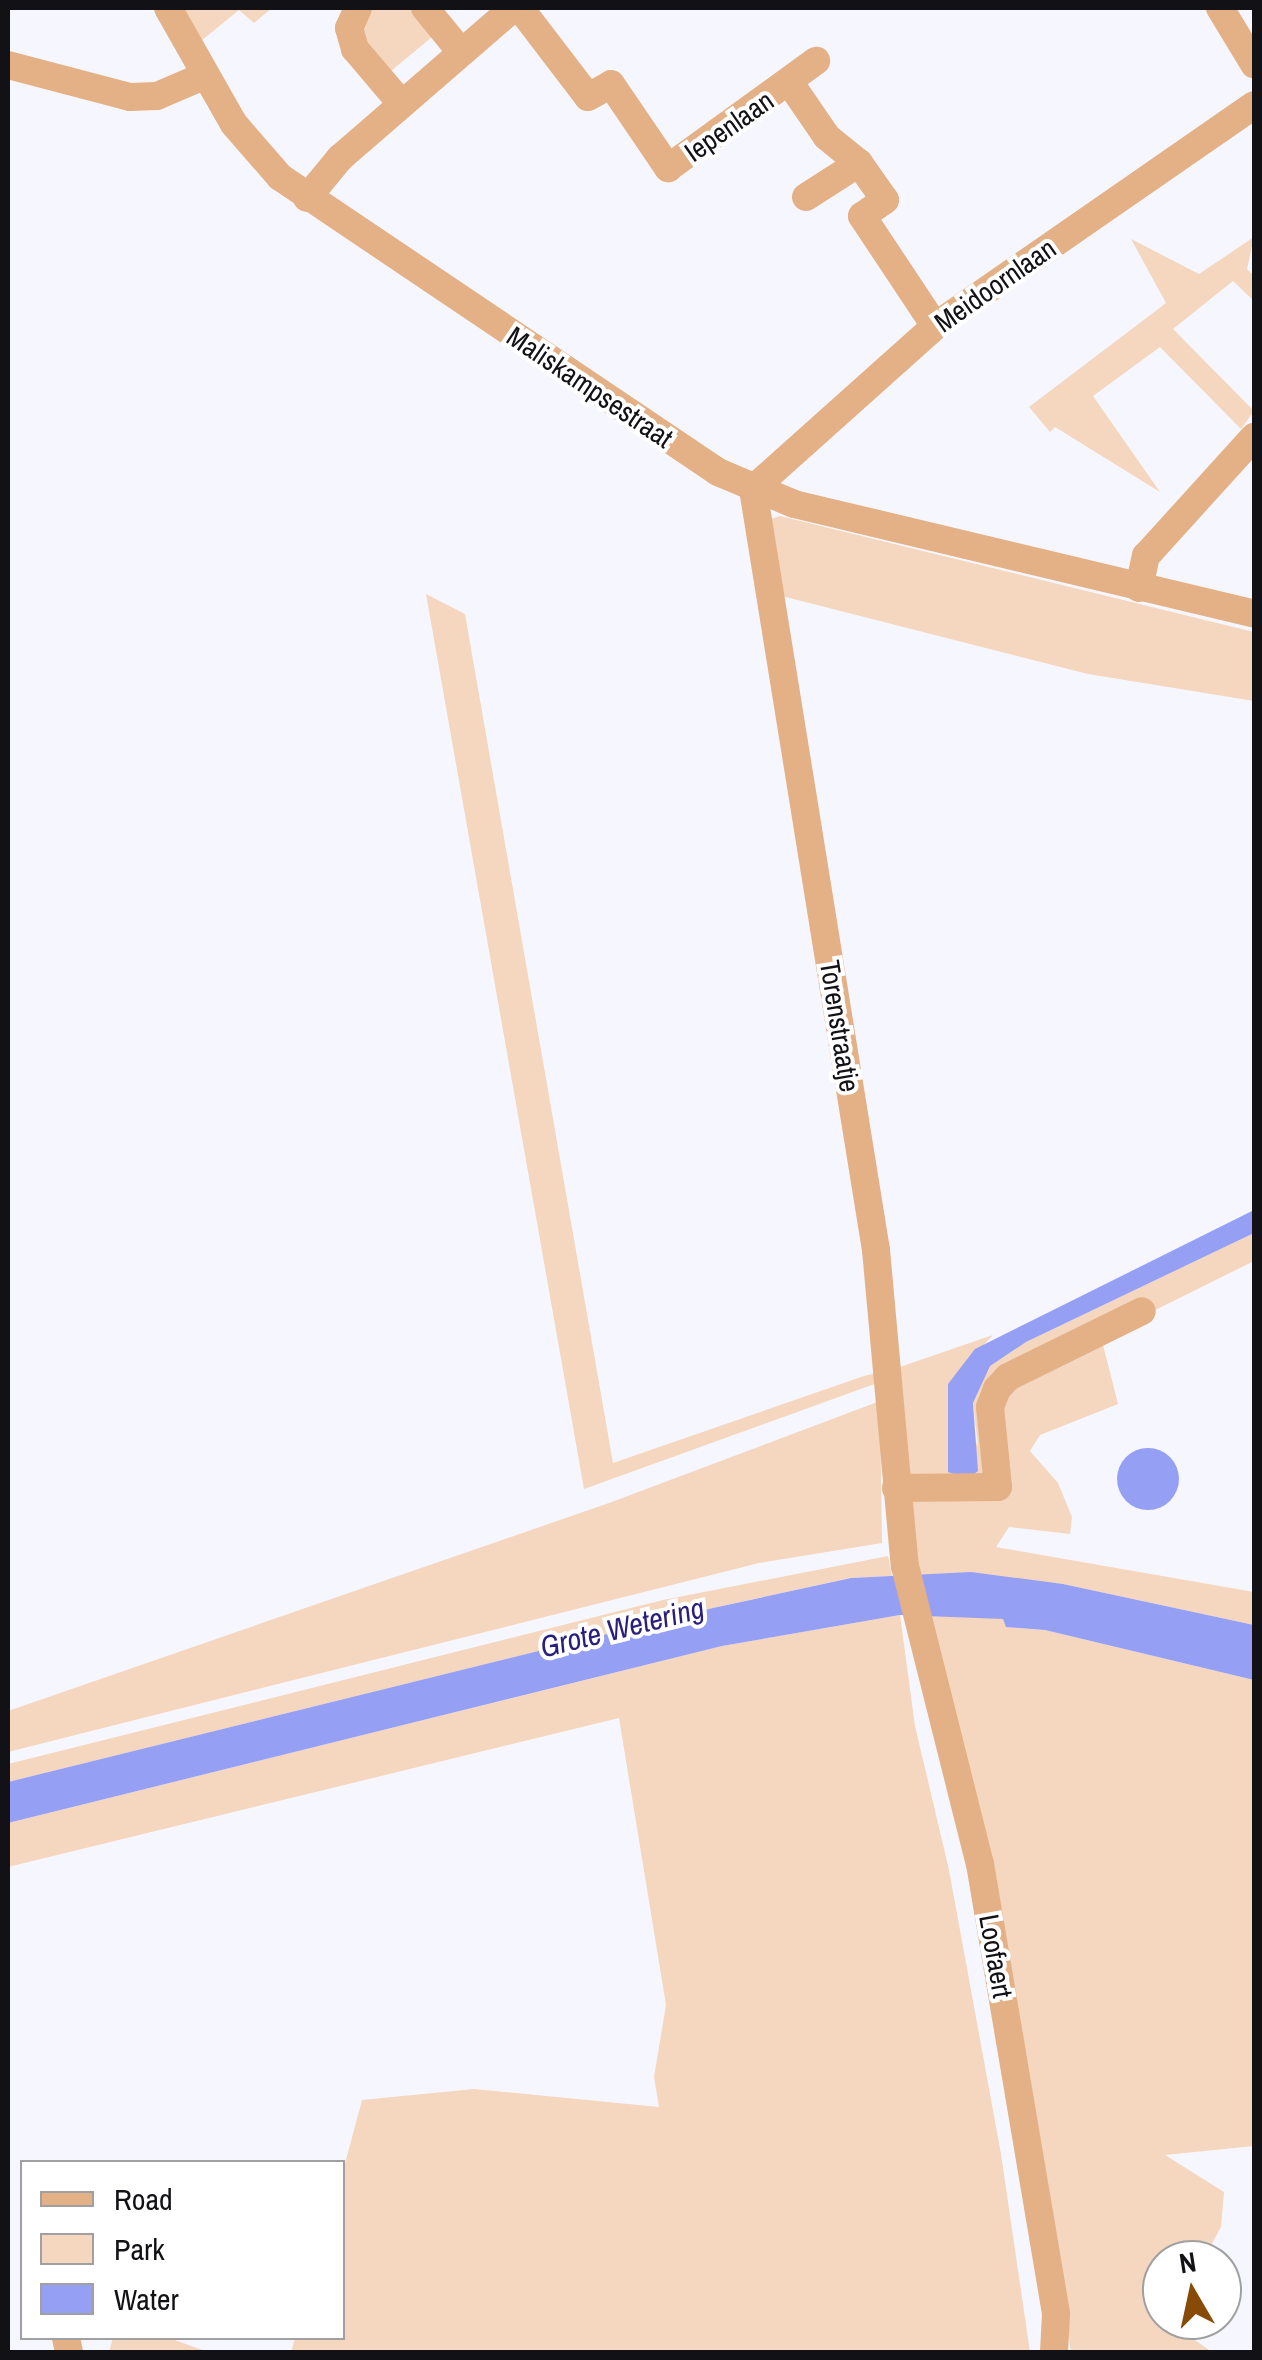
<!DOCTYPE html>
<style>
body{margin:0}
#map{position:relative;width:1262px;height:2360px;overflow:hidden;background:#f6f7fe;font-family:"Archivo Narrow",sans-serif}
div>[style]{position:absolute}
.green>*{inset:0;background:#f5d6be}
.water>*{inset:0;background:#959ff4}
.round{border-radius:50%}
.minor>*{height:28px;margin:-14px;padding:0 14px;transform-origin:14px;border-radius:14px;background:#e4b086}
span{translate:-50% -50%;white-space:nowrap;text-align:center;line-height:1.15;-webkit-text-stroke:8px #fff;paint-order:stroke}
.street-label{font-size:28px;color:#121216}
.water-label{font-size:30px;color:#281e7e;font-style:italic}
.frame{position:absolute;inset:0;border:10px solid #121216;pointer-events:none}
.legend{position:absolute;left:20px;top:2160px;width:325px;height:180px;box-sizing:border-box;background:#fff;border:2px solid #a0a0a2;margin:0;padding:12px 18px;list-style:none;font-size:30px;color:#121216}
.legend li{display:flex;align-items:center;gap:20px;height:50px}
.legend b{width:50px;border:2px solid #a0a0a2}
.north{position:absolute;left:1142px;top:2240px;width:100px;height:100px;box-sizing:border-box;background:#fff;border:2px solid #a0a0a2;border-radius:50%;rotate:351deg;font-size:28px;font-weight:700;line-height:40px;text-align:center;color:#121216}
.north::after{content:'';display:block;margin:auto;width:35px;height:45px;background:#874a07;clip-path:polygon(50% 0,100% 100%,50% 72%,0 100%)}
</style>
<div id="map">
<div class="green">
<i style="clip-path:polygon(182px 8px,272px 8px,254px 23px,239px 10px,201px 41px)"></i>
<i style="clip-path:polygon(365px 8px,419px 8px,438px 32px,385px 76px,361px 47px)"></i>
<i style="clip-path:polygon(1254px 237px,1247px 269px,1254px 276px,1254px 301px,1233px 281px,1173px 329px,1254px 411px,1241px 429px,1160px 347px,1093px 396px,1160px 492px,1055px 427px,1050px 432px,1029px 407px,1166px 303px,1131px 239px,1199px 274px)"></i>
<i style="clip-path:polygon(780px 516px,1254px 632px,1254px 701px,1088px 674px,778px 595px,767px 520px)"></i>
<i style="clip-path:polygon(426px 594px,465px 614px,613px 1463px,864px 1376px,880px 1372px,880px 1382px,584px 1489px)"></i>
<i style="clip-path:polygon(1254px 1233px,1254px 1261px,1101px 1337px,1118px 1404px,1040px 1435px,1030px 1451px,1058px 1483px,1072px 1517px,1070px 1534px,1009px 1527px,996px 1547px,1254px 1592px,1254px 1625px,1063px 1584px,913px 1574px,894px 1369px,993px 1335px,948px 1384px,978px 1446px,973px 1403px,989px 1366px,1026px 1342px)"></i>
<i style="clip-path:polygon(880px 1401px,882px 1543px,759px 1563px,8px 1752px,8px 1711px,609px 1503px)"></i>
<i style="clip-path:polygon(888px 1556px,892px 1576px,850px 1578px,713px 1608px,8px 1782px,8px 1764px,663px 1600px)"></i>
<i style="clip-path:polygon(925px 1612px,1004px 1619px,1007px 1627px,1045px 1630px,1254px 1680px,1254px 2146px,1165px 2155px,1224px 2192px,1221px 2227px,1203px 2260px,1162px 2260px,1162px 2320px,1182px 2320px,1189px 2336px,1212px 2352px,1071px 2352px,1040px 2162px)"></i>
<i style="clip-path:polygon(900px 1615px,915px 1726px,949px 1870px,1001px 2154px,1030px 2352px,291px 2352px,295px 2338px,342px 2338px,343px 2171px,362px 2100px,474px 2089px,659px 2107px,654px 2077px,666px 2005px,619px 1718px,8px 1867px,8px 1823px,722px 1646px)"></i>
<i style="clip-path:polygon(113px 2338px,169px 2338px,208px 2352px,109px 2352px)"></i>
</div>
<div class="water">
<i style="clip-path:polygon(1254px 1210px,1254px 1233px,1026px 1342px,990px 1366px,973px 1403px,978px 1471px,968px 1479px,948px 1472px,948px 1384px,975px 1349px)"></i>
<i class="round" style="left:1117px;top:1448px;width:62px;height:62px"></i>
<i style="clip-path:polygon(971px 1572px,1063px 1584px,1254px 1625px,1254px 1680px,1045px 1630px,1006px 1627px,1003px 1619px,900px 1615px,722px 1646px,8px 1823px,8px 1782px,713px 1608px,851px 1578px)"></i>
</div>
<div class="minor">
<i style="left:168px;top:8px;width:133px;rotate:60.4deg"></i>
<i style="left:234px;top:124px;width:70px;rotate:49deg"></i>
<i style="left:280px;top:177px;width:528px;rotate:33.96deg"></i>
<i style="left:718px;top:472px;width:82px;rotate:22.8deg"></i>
<i style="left:794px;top:504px;width:473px;rotate:13.4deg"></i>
<i style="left:358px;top:8px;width:22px;rotate:114deg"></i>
<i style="left:349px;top:28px;width:22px;rotate:74deg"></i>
<i style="left:355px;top:49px;width:71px;rotate:49.6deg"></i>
<i style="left:425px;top:8px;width:57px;rotate:50.7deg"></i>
<i style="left:520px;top:8px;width:112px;rotate:52.6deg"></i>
<i style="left:588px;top:97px;width:26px;rotate:-29deg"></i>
<i style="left:611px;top:84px;width:102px;rotate:55.8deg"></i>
<i style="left:668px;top:168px;width:183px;rotate:-35.9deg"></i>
<i style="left:1220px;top:8px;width:66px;rotate:58.7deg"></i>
<i style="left:8px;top:65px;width:126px;rotate:14.7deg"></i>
<i style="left:130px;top:97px;width:27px;rotate:-2deg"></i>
<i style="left:157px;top:96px;width:53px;rotate:-23.2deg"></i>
<i style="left:790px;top:83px;width:65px;rotate:55.6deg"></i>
<i style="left:827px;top:137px;width:41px;rotate:39.1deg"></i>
<i style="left:859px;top:163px;width:45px;rotate:54.9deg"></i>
<i style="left:885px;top:200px;width:28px;rotate:145deg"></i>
<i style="left:862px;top:216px;width:132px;rotate:56.4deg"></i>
<i style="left:806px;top:197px;width:63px;rotate:-32.7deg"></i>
<i style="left:307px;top:198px;width:52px;rotate:-50.5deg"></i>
<i style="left:340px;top:158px;width:229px;rotate:-40.9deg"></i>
<i style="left:753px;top:489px;width:771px;rotate:80.82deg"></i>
<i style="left:876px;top:1250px;width:317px;rotate:84.8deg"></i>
<i style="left:905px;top:1566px;width:307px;rotate:75.9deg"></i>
<i style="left:980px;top:1864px;width:456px;rotate:80.4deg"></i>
<i style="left:1056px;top:2314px;width:38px;rotate:93deg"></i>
<i style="left:753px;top:489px;width:244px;rotate:-41.8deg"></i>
<i style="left:935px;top:326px;width:388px;rotate:-34.7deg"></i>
<i style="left:1139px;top:588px;width:33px;rotate:-78deg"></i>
<i style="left:1146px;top:556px;width:161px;rotate:-47.8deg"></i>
<i style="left:896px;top:1488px;width:102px;rotate:-0.6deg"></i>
<i style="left:998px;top:1487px;width:80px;rotate:-95.7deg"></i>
<i style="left:990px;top:1407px;width:19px;rotate:-69deg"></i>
<i style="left:997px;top:1389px;width:16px;rotate:-47deg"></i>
<i style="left:1008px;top:1377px;width:149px;rotate:-26.2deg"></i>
<i style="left:66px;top:2338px;width:14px;rotate:78deg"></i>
</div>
<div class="street-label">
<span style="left:729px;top:126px;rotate:-35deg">Iepenlaan</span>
<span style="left:995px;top:285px;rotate:-35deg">Meidoornlaan</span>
<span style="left:590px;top:387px;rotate:34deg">Maliskampsestraat</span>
<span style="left:840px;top:1026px;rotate:81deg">Torenstraatje</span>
<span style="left:996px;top:1956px;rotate:80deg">Loofaert</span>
</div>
<div class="water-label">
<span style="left:622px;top:1627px;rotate:-14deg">Grote Wetering</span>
</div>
<div class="frame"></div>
<ul class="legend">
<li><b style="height:12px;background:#e4b086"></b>Road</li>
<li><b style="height:28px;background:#f5d6be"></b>Park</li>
<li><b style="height:28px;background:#959ff4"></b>Water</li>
</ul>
<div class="north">N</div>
</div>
